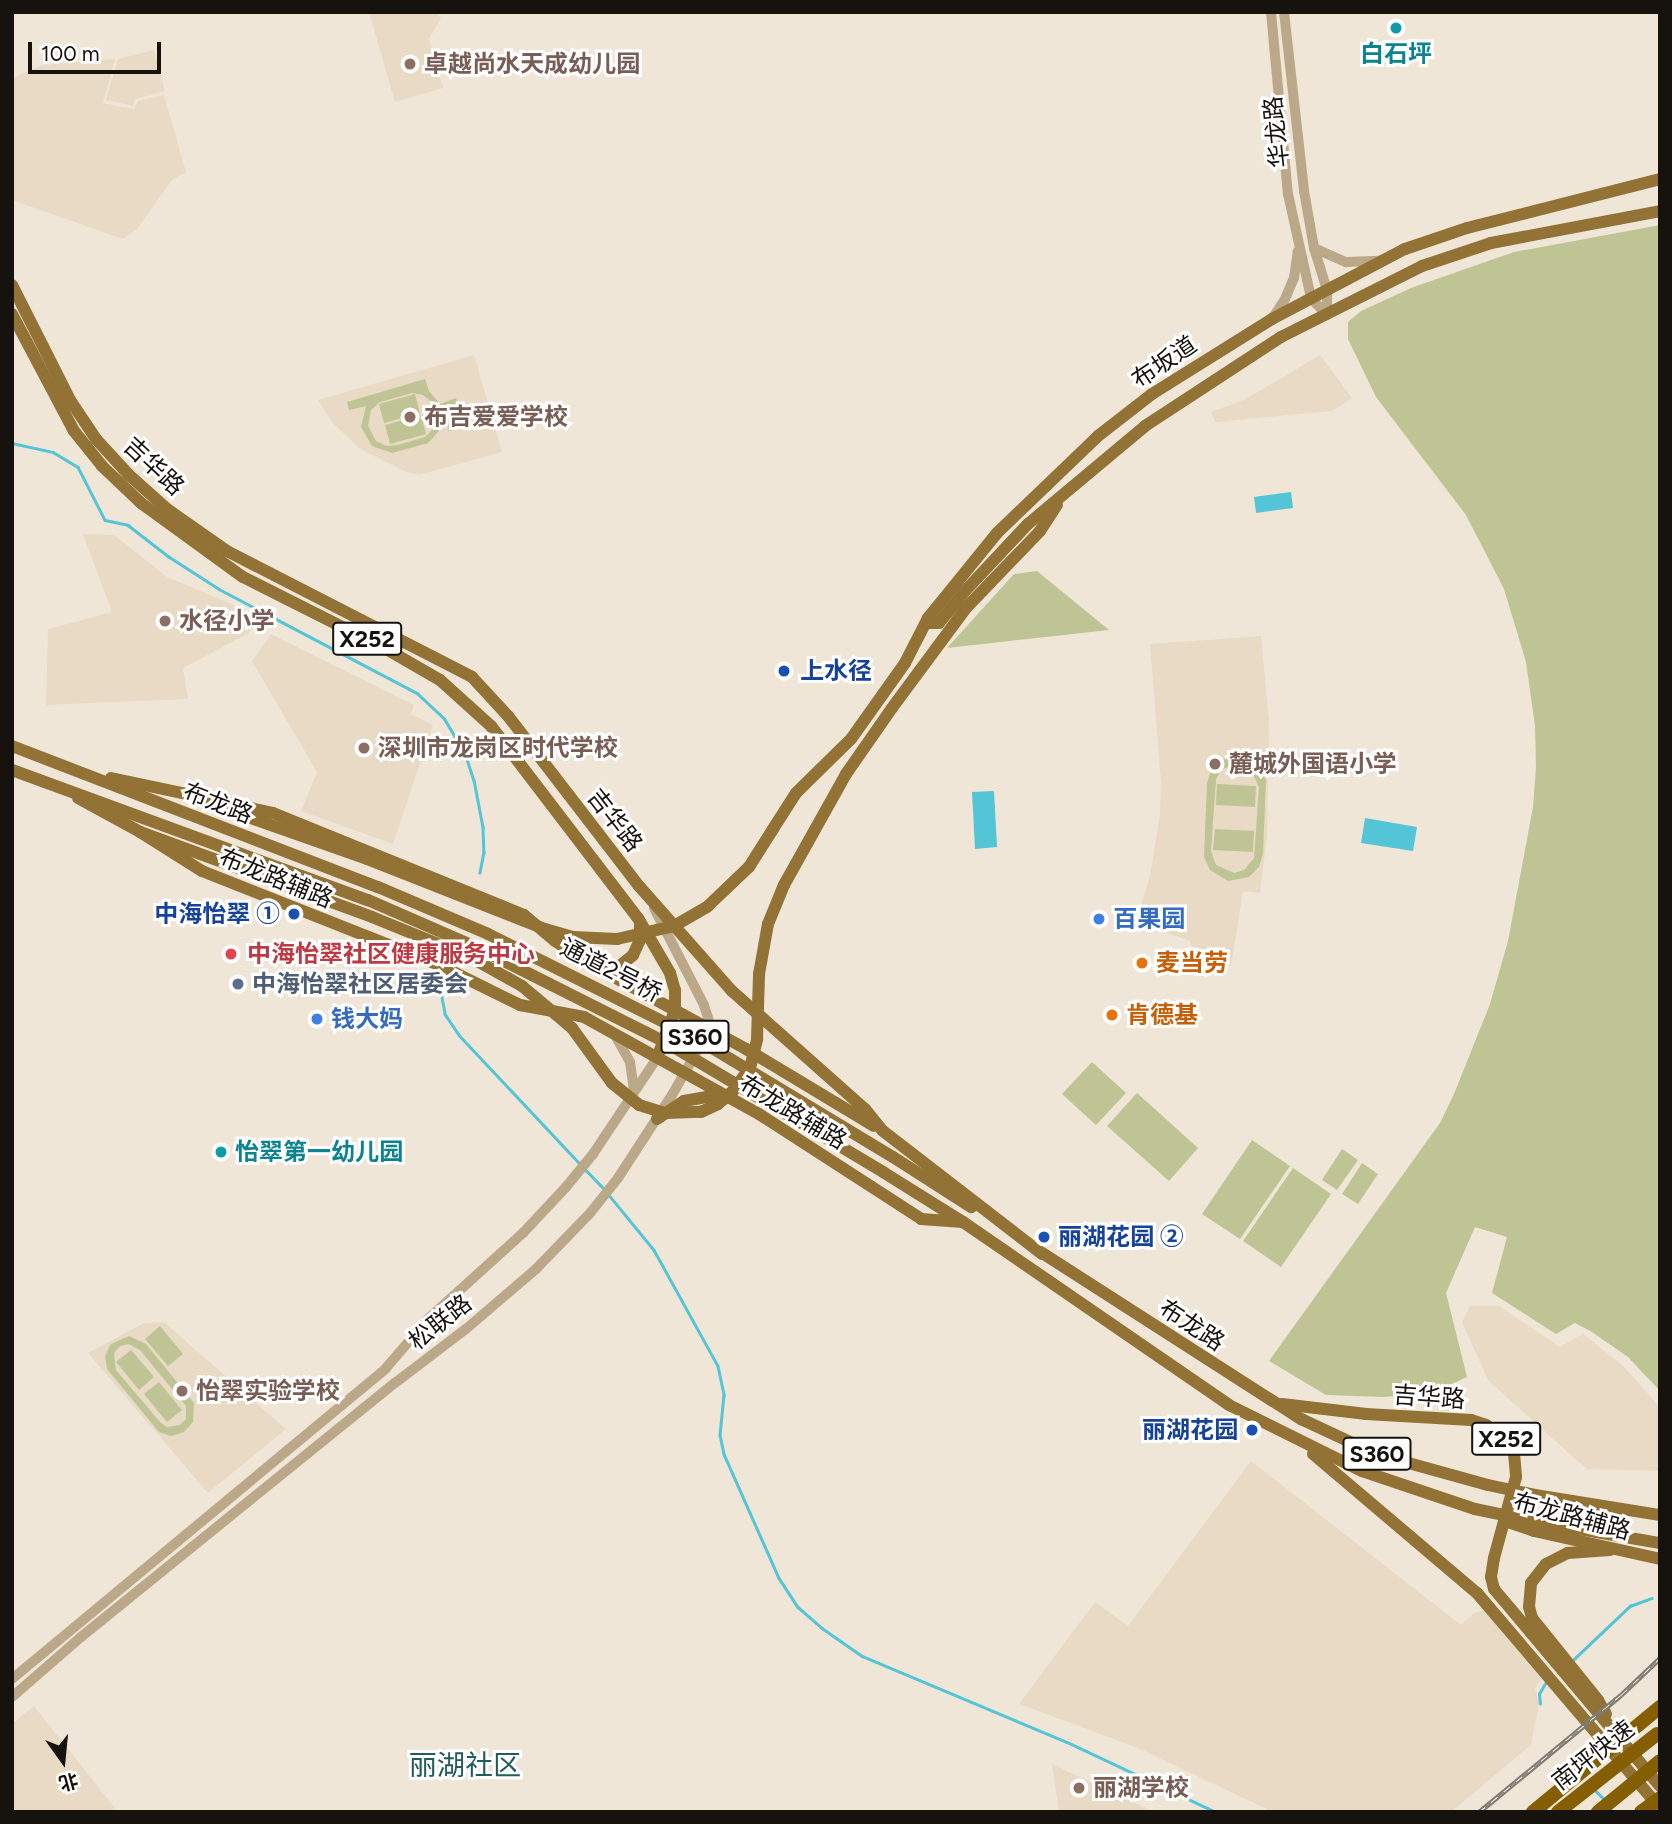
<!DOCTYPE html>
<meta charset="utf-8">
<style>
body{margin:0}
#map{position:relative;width:1672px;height:1824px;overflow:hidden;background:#f0e6d8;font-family:Figtree,"Noto Sans SC",sans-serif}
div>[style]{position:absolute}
.built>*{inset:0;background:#e8dac5}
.green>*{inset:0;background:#bec493}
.water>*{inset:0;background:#53c5d6}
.stream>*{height:2.5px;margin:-1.25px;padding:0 1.25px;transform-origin:1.25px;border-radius:1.25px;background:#53c5d6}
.minor>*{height:10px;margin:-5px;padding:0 5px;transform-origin:5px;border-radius:5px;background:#baa889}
.major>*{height:12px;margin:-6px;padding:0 6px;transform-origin:6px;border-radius:6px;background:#927235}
.rail>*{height:5px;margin-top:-2.5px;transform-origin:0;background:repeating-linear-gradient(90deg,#fff 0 8px,#807a71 0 16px);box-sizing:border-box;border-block:2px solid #807a71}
.major-bridge>*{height:12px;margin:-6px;padding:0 6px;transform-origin:6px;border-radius:6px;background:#927235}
.highway-bridge>*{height:14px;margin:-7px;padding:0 7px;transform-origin:7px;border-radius:7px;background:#845e00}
.dots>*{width:19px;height:19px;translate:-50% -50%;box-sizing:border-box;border:4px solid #fff;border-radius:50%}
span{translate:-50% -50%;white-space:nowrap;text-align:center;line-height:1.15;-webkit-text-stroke:6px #fff;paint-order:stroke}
.shield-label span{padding:2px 5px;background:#fff;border:2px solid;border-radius:5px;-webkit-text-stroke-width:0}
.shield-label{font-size:23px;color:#16130e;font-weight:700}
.culture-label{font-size:24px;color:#0d838f;font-weight:700}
.left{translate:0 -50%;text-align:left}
.education-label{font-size:24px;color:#785e54;font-weight:700}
.street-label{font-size:24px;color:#16130e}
.transit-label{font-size:24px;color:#164399;font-weight:700}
.right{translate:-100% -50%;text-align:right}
.shop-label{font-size:24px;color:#366cbe;font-weight:700}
.health-label{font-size:24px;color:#be3a42;font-weight:700}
.food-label{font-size:24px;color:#c56008;font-weight:700}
.service-label{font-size:24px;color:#4e5e75;font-weight:700}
.quarter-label{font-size:28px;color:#225c5d}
.frame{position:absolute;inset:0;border:14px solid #16130e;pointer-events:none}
.north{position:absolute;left:28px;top:1726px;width:70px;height:70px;-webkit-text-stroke:5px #fff;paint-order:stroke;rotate:165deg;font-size:19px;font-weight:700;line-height:28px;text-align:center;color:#16130e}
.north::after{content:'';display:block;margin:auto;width:24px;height:32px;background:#16130e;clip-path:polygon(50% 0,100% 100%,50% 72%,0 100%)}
.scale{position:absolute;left:28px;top:42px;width:133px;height:32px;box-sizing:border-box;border:4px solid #16130e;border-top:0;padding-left:9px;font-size:21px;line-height:24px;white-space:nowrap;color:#16130e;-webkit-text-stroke:5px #fff;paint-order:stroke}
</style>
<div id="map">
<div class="built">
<i style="clip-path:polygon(369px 12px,436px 12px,441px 18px,429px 39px,443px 88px,395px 102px)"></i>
<i style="clip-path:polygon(154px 50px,165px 91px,135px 99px,133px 106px,106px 100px,118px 59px)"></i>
<i style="clip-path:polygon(115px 59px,103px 103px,134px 109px,138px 101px,164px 95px,186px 172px,172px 180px,137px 229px,123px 239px,12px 200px,12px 78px,43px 65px)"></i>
<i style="clip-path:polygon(474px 355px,502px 452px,419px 475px,406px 472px,360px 449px,332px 422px,318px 400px)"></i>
<i style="clip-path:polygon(1320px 355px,1352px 398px,1332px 411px,1215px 422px,1211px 412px,1246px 399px)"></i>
<i style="clip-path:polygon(83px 534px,114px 535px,167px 577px,256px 614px,249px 633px,183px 668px,188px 699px,46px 705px,48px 629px,112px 612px)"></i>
<i style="clip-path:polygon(271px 634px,414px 705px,411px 714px,433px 725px,393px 844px,301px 811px,317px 772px,252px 661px)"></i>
<i style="clip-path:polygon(1261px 636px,1269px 722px,1267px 836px,1260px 893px,1243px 891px,1231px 966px,1198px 961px,1190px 941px,1136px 922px,1150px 876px,1160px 814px,1161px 782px,1150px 644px)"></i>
<i style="clip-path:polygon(1470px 1306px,1499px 1306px,1560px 1347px,1583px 1334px,1622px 1365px,1660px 1407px,1660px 1471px,1587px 1469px,1572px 1456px,1488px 1380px,1462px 1322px)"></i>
<i style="clip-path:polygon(164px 1322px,286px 1429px,208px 1493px,88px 1353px,144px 1323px)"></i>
<i style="clip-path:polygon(1251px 1461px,1461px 1625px,1474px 1613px,1484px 1610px,1541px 1679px,1535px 1689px,1539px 1703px,1531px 1745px,1451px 1812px,1273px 1812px,1138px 1748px,1019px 1704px,1095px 1602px,1128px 1626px)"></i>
<i style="clip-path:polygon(34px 1706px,118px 1812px,12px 1812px,12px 1724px)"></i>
<i style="clip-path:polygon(1052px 1764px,1154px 1812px,1059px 1812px)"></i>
</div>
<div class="green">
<i style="clip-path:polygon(1660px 225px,1660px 1391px,1628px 1357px,1592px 1332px,1575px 1323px,1556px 1334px,1492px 1293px,1507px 1237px,1475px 1227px,1446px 1293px,1467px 1377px,1432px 1393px,1383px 1397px,1326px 1395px,1269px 1361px,1440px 1123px,1454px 1094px,1490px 1004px,1508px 941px,1533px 807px,1536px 767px,1535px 726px,1526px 662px,1504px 589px,1466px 515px,1376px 397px,1348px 339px,1348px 322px,1361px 311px,1411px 288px,1514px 252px)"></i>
<i style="clip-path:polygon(evenodd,425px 379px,429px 391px,440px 404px,456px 398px,464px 427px,449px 431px,443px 412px,438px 432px,428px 443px,392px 453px,372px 446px,361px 427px,366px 406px,349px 410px,347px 402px,425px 379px,412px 393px,423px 395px,432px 402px,436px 418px,433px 429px,425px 437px,398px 445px,386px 446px,376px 441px,368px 426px,371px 410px,380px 402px,412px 393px)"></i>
<i style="clip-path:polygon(415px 394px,420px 413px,384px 423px,379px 404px)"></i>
<i style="clip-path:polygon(421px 415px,426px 434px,390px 444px,385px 425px)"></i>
<i style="clip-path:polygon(1037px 571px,1109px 630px,947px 648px,1014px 574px)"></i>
<i style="clip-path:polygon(evenodd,1242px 756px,1255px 762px,1266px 780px,1263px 854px,1259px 867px,1249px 877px,1228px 881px,1210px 870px,1204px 857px,1207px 783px,1211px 770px,1221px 760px,1242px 756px,1235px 764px,1250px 768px,1259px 787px,1254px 858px,1244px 870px,1234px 873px,1216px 865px,1211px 851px,1216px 779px,1221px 770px,1235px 764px)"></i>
<i style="clip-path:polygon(1217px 784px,1256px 786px,1255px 807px,1216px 805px)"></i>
<i style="clip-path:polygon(1215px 829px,1254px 831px,1253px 852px,1213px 850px)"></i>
<i style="clip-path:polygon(1092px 1062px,1126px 1093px,1096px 1125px,1062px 1094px)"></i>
<i style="clip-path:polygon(1137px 1093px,1198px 1148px,1169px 1181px,1107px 1126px)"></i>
<i style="clip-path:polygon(1252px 1140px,1290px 1166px,1240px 1239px,1202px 1214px)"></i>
<i style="clip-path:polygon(1342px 1149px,1358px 1160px,1337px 1190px,1322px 1180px)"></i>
<i style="clip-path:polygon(1362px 1163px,1378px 1174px,1358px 1204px,1342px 1194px)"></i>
<i style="clip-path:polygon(1293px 1168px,1331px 1194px,1281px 1267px,1243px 1241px)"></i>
<i style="clip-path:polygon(160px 1326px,183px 1354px,168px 1366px,145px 1339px)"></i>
<i style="clip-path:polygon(evenodd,129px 1336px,146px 1344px,194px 1403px,193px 1422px,184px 1432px,171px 1436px,159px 1432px,107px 1369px,105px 1356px,111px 1344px,129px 1336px,129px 1344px,140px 1350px,186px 1406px,186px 1419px,180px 1425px,167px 1427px,160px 1422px,116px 1370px,114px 1353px,120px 1346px,129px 1344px)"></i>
<i style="clip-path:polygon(131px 1350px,154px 1377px,139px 1390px,116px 1362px)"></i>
<i style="clip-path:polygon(159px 1382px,182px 1410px,167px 1422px,144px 1394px)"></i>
</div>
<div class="water">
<i style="clip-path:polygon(1291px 492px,1293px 508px,1256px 513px,1254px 497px)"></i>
<i style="clip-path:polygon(994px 791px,997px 847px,975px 849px,972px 792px)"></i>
<i style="clip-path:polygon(1365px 818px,1417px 827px,1413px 851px,1361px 843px)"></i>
</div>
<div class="stream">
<i style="left:12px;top:443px;width:42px;rotate:12.4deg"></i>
<i style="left:53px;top:452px;width:29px;rotate:31deg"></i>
<i style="left:78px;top:467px;width:59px;rotate:63deg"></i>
<i style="left:105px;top:520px;width:24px;rotate:12deg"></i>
<i style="left:128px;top:525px;width:51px;rotate:37.8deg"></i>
<i style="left:168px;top:556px;width:61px;rotate:32.9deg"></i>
<i style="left:219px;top:589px;width:224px;rotate:27.7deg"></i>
<i style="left:417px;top:693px;width:37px;rotate:43deg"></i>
<i style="left:444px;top:718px;width:41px;rotate:59deg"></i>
<i style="left:465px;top:753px;width:28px;rotate:72deg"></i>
<i style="left:474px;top:780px;width:48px;rotate:79.2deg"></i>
<i style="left:483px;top:827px;width:25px;rotate:88deg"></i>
<i style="left:484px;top:852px;width:21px;rotate:101deg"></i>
<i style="left:439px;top:982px;width:33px;rotate:79deg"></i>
<i style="left:445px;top:1014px;width:25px;rotate:56deg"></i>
<i style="left:459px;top:1035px;width:178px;rotate:46.8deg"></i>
<i style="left:585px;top:1169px;width:29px;rotate:46deg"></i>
<i style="left:609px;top:1195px;width:71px;rotate:50.7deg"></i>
<i style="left:654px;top:1250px;width:132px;rotate:61.1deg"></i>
<i style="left:718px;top:1366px;width:30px;rotate:78deg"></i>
<i style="left:724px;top:1395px;width:40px;rotate:95.7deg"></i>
<i style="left:720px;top:1435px;width:19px;rotate:78deg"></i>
<i style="left:724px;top:1454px;width:136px;rotate:66.1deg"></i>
<i style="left:779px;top:1578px;width:35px;rotate:57deg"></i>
<i style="left:798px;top:1607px;width:32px;rotate:41deg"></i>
<i style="left:822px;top:1628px;width:49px;rotate:35deg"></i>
<i style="left:862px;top:1656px;width:222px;rotate:22.8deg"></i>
<i style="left:1067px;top:1742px;width:165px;rotate:25.2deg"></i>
<i style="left:1573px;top:1660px;width:79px;rotate:-43.5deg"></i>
<i style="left:1630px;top:1606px;width:23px;rotate:-20deg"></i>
<i style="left:1540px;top:1704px;width:10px;rotate:-96deg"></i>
<i style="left:1539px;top:1694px;width:14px;rotate:-60deg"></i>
<i style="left:1594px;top:1789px;width:14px;rotate:45deg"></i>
</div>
<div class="minor">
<i style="left:1271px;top:12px;width:183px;rotate:84.7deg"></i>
<i style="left:1288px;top:194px;width:107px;rotate:77.5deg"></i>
<i style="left:1311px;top:298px;width:23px;rotate:47deg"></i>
<i style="left:1284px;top:12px;width:180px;rotate:83.6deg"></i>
<i style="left:1304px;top:191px;width:58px;rotate:80deg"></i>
<i style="left:1314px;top:248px;width:44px;rotate:72.8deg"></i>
<i style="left:1327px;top:290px;width:25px;rotate:90deg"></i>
<i style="left:1314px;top:248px;width:35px;rotate:24deg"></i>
<i style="left:1346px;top:262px;width:34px;rotate:-2deg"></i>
<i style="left:1272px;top:319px;width:24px;rotate:-57deg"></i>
<i style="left:1285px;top:299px;width:23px;rotate:-67deg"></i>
<i style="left:1294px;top:278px;width:27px;rotate:-82deg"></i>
<i style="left:615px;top:1035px;width:31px;rotate:61deg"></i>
<i style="left:630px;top:1062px;width:28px;rotate:82deg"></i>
<i style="left:12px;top:1679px;width:486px;rotate:-39.7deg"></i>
<i style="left:386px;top:1368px;width:65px;rotate:-49.4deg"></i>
<i style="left:428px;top:1319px;width:128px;rotate:-42.2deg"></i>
<i style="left:523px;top:1233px;width:63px;rotate:-46.9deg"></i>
<i style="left:566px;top:1187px;width:43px;rotate:-50.7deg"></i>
<i style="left:593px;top:1154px;width:115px;rotate:-56.3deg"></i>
<i style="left:12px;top:1697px;width:91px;rotate:-41deg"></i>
<i style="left:81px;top:1637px;width:404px;rotate:-39deg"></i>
<i style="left:395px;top:1383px;width:89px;rotate:-37.3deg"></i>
<i style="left:466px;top:1329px;width:92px;rotate:-40.6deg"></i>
<i style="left:536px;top:1269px;width:79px;rotate:-46deg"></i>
<i style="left:591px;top:1212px;width:43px;rotate:-51.5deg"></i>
<i style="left:618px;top:1178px;width:99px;rotate:-57deg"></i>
<i style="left:672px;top:1095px;width:78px;rotate:-60.2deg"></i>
<i style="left:711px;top:1027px;width:23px;rotate:-108deg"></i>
<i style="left:704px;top:1005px;width:109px;rotate:-117.3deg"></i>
</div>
<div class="major">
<i style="left:12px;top:285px;width:129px;rotate:63.2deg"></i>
<i style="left:70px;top:400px;width:47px;rotate:56.3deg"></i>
<i style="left:96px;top:439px;width:49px;rotate:47.5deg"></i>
<i style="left:129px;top:475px;width:51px;rotate:41.8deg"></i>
<i style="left:167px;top:509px;width:73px;rotate:35deg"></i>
<i style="left:227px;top:551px;width:276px;rotate:27.2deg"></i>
<i style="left:472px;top:677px;width:53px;rotate:47.3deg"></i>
<i style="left:508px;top:716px;width:215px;rotate:52.4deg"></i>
<i style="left:639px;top:886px;width:140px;rotate:48.5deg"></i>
<i style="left:732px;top:991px;width:178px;rotate:41.6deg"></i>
<i style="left:865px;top:1109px;width:28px;rotate:51deg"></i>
<i style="left:883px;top:1131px;width:201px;rotate:37.7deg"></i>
<i style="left:12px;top:314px;width:132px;rotate:62.1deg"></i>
<i style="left:74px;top:431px;width:45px;rotate:51.3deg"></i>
<i style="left:102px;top:466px;width:54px;rotate:43.5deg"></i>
<i style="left:141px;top:503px;width:126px;rotate:36deg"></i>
<i style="left:243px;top:577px;width:162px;rotate:26.7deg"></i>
<i style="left:388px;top:650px;width:60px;rotate:30deg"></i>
<i style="left:440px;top:680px;width:69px;rotate:42deg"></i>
<i style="left:491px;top:726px;width:242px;rotate:52.6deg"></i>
<i style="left:638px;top:918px;width:64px;rotate:59.8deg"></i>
<i style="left:670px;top:973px;width:18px;rotate:74deg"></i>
<i style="left:675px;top:990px;width:20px;rotate:90deg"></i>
<i style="left:675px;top:1010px;width:51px;rotate:110.6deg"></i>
<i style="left:928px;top:618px;width:5px;rotate:68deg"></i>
<i style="left:930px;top:623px;width:9px"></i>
<i style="left:939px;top:623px;width:41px;rotate:-50.9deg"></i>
<i style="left:965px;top:591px;width:92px;rotate:-46.8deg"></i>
<i style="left:1028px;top:524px;width:153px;rotate:-39.9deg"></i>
<i style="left:1145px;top:426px;width:163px;rotate:-33.2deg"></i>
<i style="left:1281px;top:337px;width:158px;rotate:-26.7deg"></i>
<i style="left:1422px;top:266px;width:73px;rotate:-18.4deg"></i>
<i style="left:1491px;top:243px;width:172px;rotate:-10.7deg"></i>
<i style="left:892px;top:708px;width:124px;rotate:-53.5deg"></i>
<i style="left:966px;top:608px;width:107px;rotate:-46.1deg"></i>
<i style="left:1040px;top:531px;width:31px;rotate:-57deg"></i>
<i style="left:12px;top:746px;width:392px;rotate:21.1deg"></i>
<i style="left:378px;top:887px;width:120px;rotate:23.1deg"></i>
<i style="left:12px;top:770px;width:379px;rotate:20.1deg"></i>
<i style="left:368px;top:900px;width:122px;rotate:23.6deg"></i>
<i style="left:111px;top:778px;width:96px;rotate:12deg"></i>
<i style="left:205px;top:798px;width:47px;rotate:23.8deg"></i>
<i style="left:248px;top:817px;width:126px;rotate:19.4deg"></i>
<i style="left:78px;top:798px;width:71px;rotate:28.7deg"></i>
<i style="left:140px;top:832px;width:247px;rotate:20.1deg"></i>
<i style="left:205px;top:798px;width:70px;rotate:12.4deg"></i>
<i style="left:273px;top:813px;width:271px;rotate:22.1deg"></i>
<i style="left:524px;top:915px;width:40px;rotate:40deg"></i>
<i style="left:555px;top:941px;width:44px;rotate:33deg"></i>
<i style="left:592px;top:965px;width:175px;rotate:28.6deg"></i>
<i style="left:746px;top:1049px;width:149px;rotate:31deg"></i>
<i style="left:773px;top:829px;width:43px;rotate:-57.4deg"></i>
<i style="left:796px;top:793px;width:77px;rotate:-44.5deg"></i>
<i style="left:851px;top:739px;width:93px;rotate:-54.6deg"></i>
<i style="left:905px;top:663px;width:51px;rotate:-62.9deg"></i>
<i style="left:928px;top:618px;width:111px;rotate:-50.9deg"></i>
<i style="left:998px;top:532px;width:139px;rotate:-43.8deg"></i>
<i style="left:1098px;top:436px;width:68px;rotate:-37.9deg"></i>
<i style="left:1152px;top:394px;width:142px;rotate:-32deg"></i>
<i style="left:1272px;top:319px;width:150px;rotate:-27.8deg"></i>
<i style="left:1405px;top:249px;width:65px;rotate:-18.7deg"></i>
<i style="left:1467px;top:228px;width:199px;rotate:-14.2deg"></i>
<i style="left:140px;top:832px;width:73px;rotate:32.2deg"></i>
<i style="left:202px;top:871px;width:253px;rotate:21.6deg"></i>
<i style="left:437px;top:964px;width:93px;rotate:26.3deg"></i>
<i style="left:520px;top:1005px;width:65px;rotate:10.6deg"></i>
<i style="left:584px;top:1017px;width:200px;rotate:29deg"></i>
<i style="left:759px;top:1114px;width:193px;rotate:32.9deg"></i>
<i style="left:921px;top:1219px;width:42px;rotate:4.1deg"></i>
<i style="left:603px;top:972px;width:13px;rotate:-13deg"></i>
<i style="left:616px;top:969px;width:22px;rotate:-39deg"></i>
<i style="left:633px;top:955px;width:17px;rotate:-65deg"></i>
<i style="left:640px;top:940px;width:15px;rotate:-90deg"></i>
<i style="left:657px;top:1119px;width:32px;rotate:-34deg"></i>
<i style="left:684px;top:1101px;width:23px;rotate:-10deg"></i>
<i style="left:707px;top:1097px;width:17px;rotate:7deg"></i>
<i style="left:893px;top:1157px;width:93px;rotate:32.7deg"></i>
<i style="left:883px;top:1172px;width:94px;rotate:32deg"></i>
<i style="left:963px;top:1222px;width:323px;rotate:34.5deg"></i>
<i style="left:1229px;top:1405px;width:148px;rotate:26.4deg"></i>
<i style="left:1362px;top:1471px;width:119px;rotate:18.6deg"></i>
<i style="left:1036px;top:1249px;width:315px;rotate:32.7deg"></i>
<i style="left:1301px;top:1419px;width:83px;rotate:25deg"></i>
<i style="left:1376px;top:1454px;width:116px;rotate:15.5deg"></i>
<i style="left:1282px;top:1404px;width:85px;rotate:6.8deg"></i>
<i style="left:1366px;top:1414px;width:105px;rotate:3.3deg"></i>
<i style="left:1471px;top:1420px;width:16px;rotate:18deg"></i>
<i style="left:1486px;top:1425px;width:24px;rotate:35deg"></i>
<i style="left:1506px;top:1439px;width:16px;rotate:60deg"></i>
<i style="left:1514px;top:1453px;width:24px;rotate:85deg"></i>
<i style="left:1516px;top:1477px;width:84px;rotate:105.2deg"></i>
<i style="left:1494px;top:1558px;width:19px;rotate:99deg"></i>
<i style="left:1491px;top:1577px;width:12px;rotate:76deg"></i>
<i style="left:1494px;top:1589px;width:258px;rotate:49.9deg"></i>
<i style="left:1313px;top:1454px;width:215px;rotate:40.3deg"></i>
<i style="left:1477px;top:1593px;width:282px;rotate:49.6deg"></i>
<i style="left:1535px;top:1495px;width:127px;rotate:9.1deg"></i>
<i style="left:1538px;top:1522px;width:124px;rotate:9.8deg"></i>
<i style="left:1534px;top:1531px;width:129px;rotate:12.5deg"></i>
<i style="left:1606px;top:1714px;width:16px;rotate:-120deg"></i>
<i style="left:1598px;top:1700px;width:105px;rotate:-128.8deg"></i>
<i style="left:1532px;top:1618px;width:11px;rotate:-105deg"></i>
<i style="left:1529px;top:1607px;width:24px;rotate:-85deg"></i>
<i style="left:1531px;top:1583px;width:24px;rotate:-52deg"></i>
<i style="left:1546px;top:1564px;width:25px;rotate:-27deg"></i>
<i style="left:1568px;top:1553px;width:42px;rotate:-4.1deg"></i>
</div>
<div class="rail">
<i style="left:1479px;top:1812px;width:184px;rotate:-39.5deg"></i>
<i style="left:1621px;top:1695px;width:54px;rotate:-43.5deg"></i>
</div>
<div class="major-bridge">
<i style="left:367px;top:859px;width:191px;rotate:21.5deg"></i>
<i style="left:545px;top:929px;width:29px;rotate:16deg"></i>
<i style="left:573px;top:937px;width:44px;rotate:2.6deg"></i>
<i style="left:617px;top:939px;width:58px;rotate:-12.8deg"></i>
<i style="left:674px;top:926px;width:39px;rotate:-30deg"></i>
<i style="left:708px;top:906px;width:57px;rotate:-43.6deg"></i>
<i style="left:749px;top:867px;width:45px;rotate:-57.7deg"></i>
<i style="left:372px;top:917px;width:106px;rotate:22.2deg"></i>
<i style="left:470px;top:957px;width:60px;rotate:29.1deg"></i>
<i style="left:522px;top:986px;width:65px;rotate:40deg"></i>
<i style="left:572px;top:1028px;width:68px;rotate:54deg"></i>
<i style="left:612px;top:1083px;width:35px;rotate:39deg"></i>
<i style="left:639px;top:1105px;width:27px;rotate:17deg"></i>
<i style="left:665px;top:1113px;width:36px;rotate:-2deg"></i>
<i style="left:701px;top:1112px;width:19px;rotate:-25deg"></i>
<i style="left:718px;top:1104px;width:20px;rotate:-41deg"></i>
<i style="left:733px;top:1091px;width:29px;rotate:-54deg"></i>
<i style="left:750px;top:1068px;width:30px;rotate:-76deg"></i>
<i style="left:757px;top:1039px;width:65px;rotate:-88.2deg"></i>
<i style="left:759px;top:974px;width:51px;rotate:-79.8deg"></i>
<i style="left:768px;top:924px;width:42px;rotate:-67.7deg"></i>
<i style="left:784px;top:885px;width:127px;rotate:-60.8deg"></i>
<i style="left:846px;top:774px;width:80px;rotate:-55.1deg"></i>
<i style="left:488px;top:934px;width:230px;rotate:26.6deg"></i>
<i style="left:694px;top:1037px;width:232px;rotate:31.1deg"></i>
<i style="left:480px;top:949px;width:209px;rotate:26.7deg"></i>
<i style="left:667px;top:1043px;width:252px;rotate:30.8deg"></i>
<i style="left:1488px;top:1485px;width:48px;rotate:12deg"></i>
<i style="left:1475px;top:1509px;width:64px;rotate:11.7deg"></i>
<i style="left:1511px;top:1523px;width:24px;rotate:19deg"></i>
</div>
<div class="highway-bridge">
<i style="left:1533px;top:1812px;width:165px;rotate:-39.6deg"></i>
<i style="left:1558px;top:1812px;width:126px;rotate:-38.2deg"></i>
<i style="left:1598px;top:1812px;width:80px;rotate:-39.4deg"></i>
<i style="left:1641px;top:1812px;width:24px;rotate:-36deg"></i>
</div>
<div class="dots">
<i style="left:1396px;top:28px;background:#0f9aa8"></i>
<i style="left:410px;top:64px;background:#8d6e63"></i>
<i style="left:410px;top:417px;background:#8d6e63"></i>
<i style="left:165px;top:621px;background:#8d6e63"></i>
<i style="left:784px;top:671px;background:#1a4fb4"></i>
<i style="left:364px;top:748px;background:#8d6e63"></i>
<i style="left:1215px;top:764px;background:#8d6e63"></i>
<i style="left:294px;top:914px;background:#1a4fb4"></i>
<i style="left:1099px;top:919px;background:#3f7fe0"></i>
<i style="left:231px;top:954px;background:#e0444e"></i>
<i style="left:1142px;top:963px;background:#e8710a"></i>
<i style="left:238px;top:984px;background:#5c6f8a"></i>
<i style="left:1112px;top:1015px;background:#e8710a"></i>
<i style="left:317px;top:1019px;background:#3f7fe0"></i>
<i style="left:221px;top:1152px;background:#0f9aa8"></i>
<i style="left:1044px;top:1237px;background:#1a4fb4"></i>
<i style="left:182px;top:1391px;background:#8d6e63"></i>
<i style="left:1252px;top:1430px;background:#1a4fb4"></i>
<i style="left:1079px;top:1788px;background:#8d6e63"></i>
</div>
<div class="shield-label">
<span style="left:367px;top:639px">X252</span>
<span style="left:695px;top:1037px">S360</span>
<span style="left:1506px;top:1439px">X252</span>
<span style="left:1377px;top:1454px">S360</span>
</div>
<div class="culture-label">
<span style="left:1396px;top:54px">白石坪</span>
<span class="left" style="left:235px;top:1152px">怡翠第一幼儿园</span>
</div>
<div class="education-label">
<span class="left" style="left:424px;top:64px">卓越尚水天成幼儿园</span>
<span class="left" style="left:424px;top:417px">布吉爱爱学校</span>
<span class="left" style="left:179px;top:621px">水径小学</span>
<span class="left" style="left:378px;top:748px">深圳市龙岗区时代学校</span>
<span class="left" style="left:1229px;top:764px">麓城外国语小学</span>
<span class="left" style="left:196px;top:1391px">怡翠实验学校</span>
<span class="left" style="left:1093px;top:1788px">丽湖学校</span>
</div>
<div class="street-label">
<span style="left:1276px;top:132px;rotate:-96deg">华龙路</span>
<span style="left:1164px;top:362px;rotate:-34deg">布坂道</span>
<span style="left:154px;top:466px;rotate:43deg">吉华路</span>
<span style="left:218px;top:803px;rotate:21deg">布龙路</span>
<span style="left:615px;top:820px;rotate:52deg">吉华路</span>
<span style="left:276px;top:878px;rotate:22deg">布龙路辅路</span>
<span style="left:611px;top:970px;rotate:27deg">通道2号桥</span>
<span style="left:793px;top:1112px;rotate:31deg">布龙路辅路</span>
<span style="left:440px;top:1322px;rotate:-38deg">松联路</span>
<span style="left:1192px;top:1325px;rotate:33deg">布龙路</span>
<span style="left:1429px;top:1397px;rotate:4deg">吉华路</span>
<span style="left:1572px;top:1516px;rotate:15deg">布龙路辅路</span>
<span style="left:1593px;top:1755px;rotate:-38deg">南坪快速</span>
</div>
<div class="transit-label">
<span class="left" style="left:800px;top:671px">上水径</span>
<span class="right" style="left:280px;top:914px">中海怡翠 ①</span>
<span class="left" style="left:1058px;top:1237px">丽湖花园 ②</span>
<span class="right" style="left:1238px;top:1430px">丽湖花园</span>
</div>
<div class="shop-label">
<span class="left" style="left:1113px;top:919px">百果园</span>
<span class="left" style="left:331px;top:1019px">钱大妈</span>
</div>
<div class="health-label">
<span class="left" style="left:247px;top:954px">中海怡翠社区健康服务中心</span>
</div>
<div class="food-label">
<span class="left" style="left:1156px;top:963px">麦当劳</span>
<span class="left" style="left:1126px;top:1015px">肯德基</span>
</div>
<div class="service-label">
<span class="left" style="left:252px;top:984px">中海怡翠社区居委会</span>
</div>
<div class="quarter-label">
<span style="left:465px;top:1765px">丽湖社区</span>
</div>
<div class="frame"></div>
<div class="north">北</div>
<div class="scale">100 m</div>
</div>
